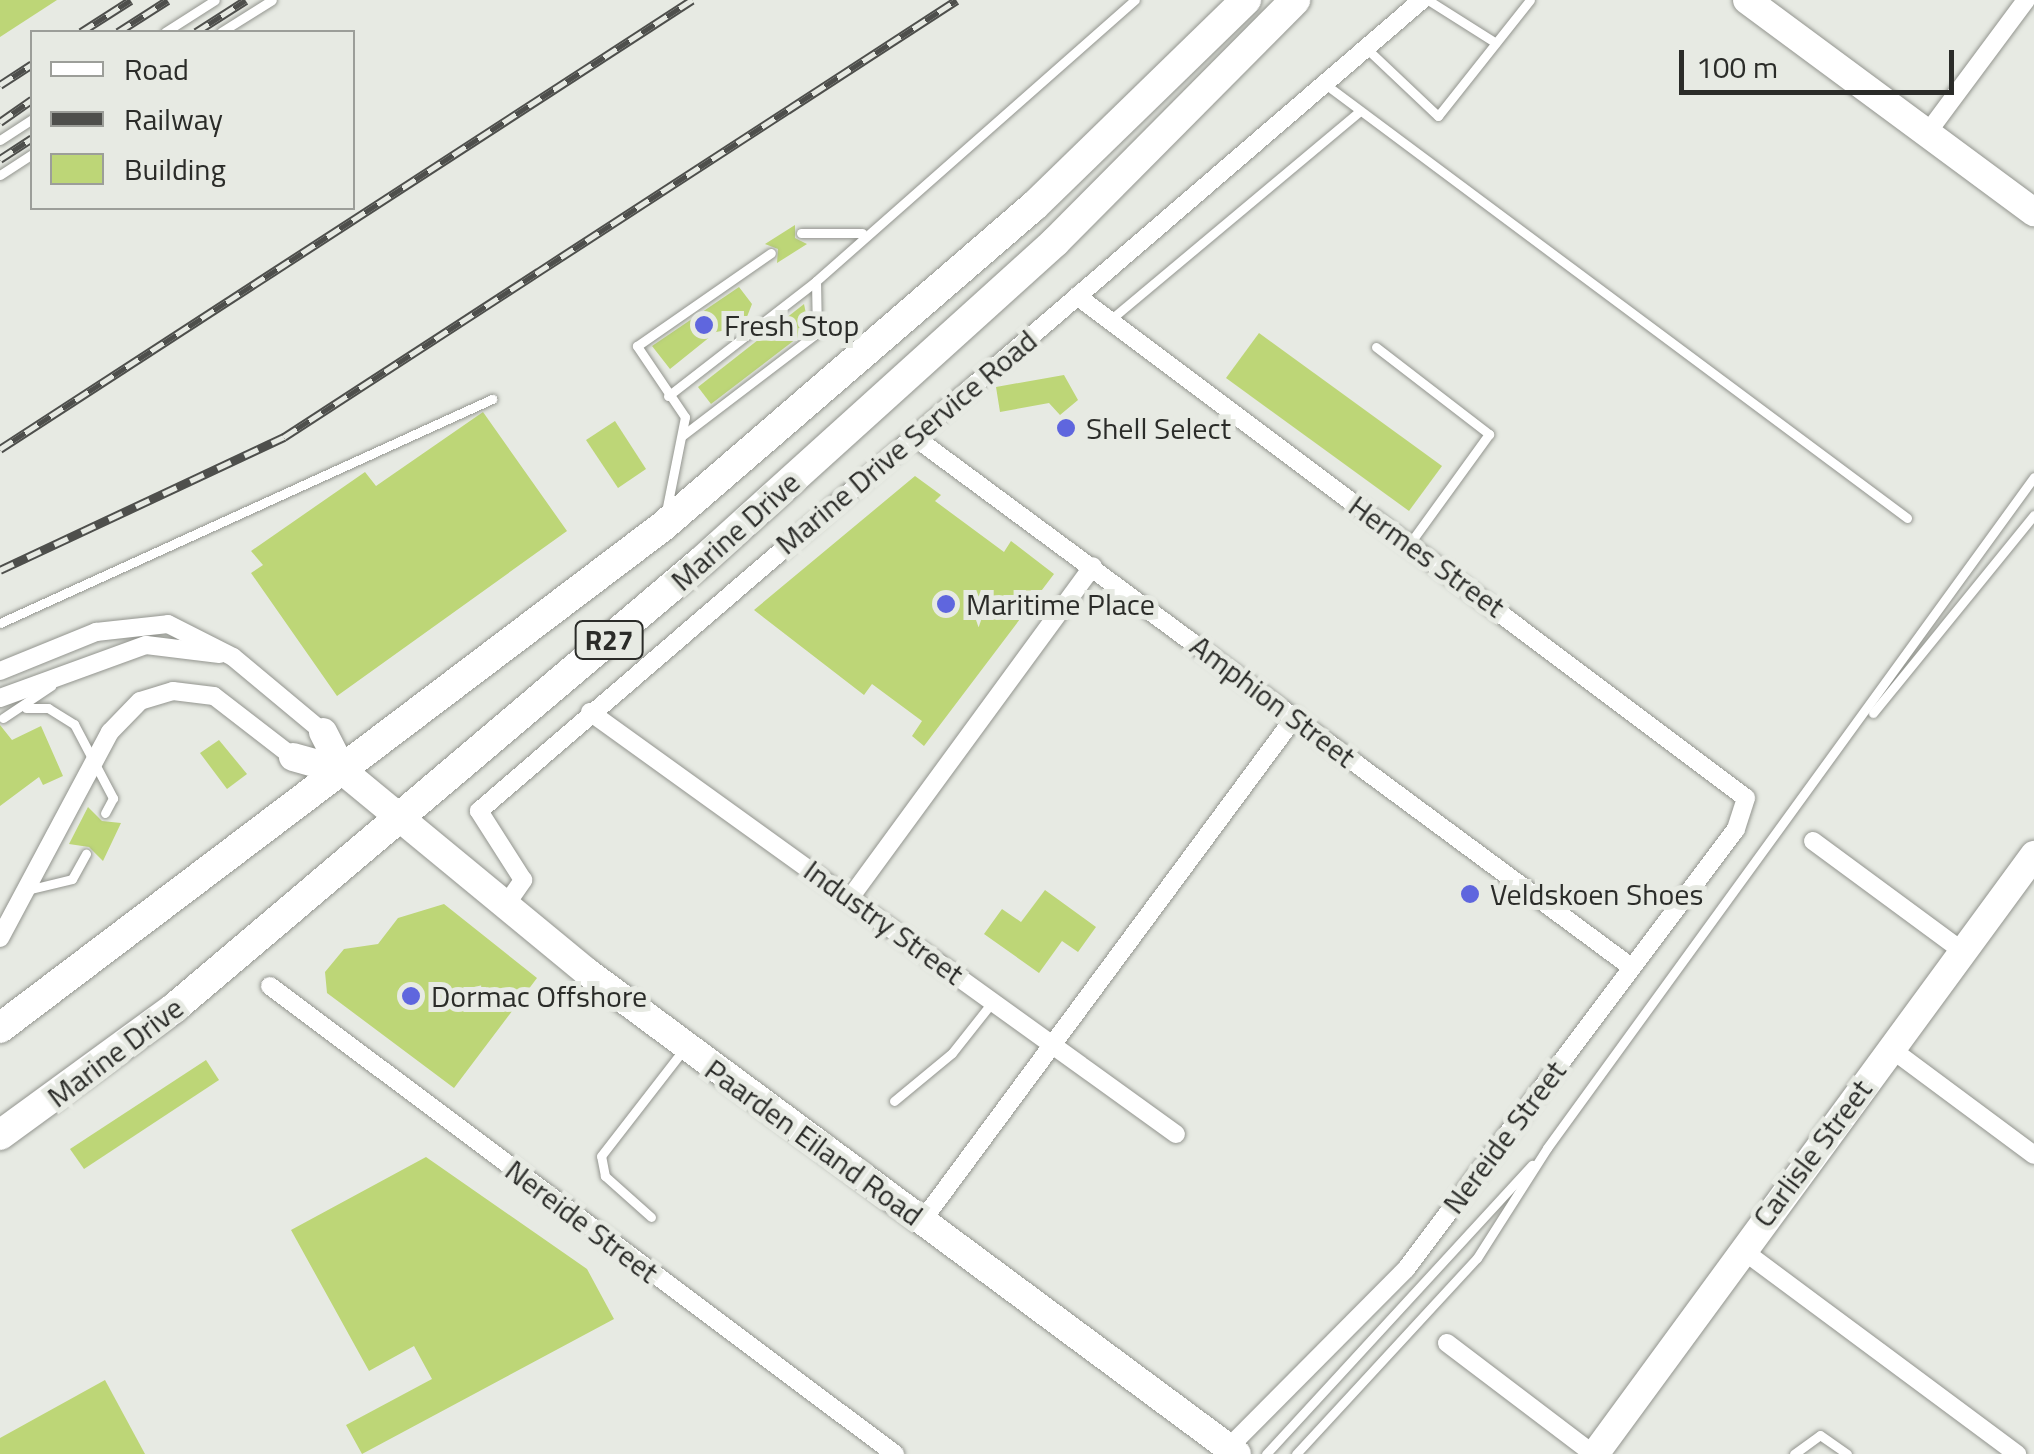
<!DOCTYPE html>
<style>
body{margin:0}
#map{position:relative;width:2034px;height:1454px;overflow:hidden;background:#e7eae3;font-family:"Titillium Web",sans-serif}
div>[style]{position:absolute}
.building>*{inset:0;background:#bdd677}
.roads{filter:drop-shadow(0 0 2px #93958f) drop-shadow(0 0 2px #93958f)}
.lane>*{height:9px;margin:-4.5px;padding:0 4.5px;transform-origin:4.5px;border-radius:4.5px;background:#fff}
.street>*{height:18px;margin:-9px;padding:0 9px;transform-origin:9px;border-radius:9px;background:#fff}
.secondary>*{height:28px;margin:-14px;padding:0 14px;transform-origin:14px;border-radius:14px;background:#fff}
.primary>*{height:30px;margin:-15px;padding:0 15px;transform-origin:15px;border-radius:15px;background:#fff}
.rail>*{height:9px;margin-top:-4.5px;transform-origin:0;background:repeating-linear-gradient(90deg,#e7eae3 0 15px,#4e4f4c 0 30px);box-sizing:border-box;border-block:2px solid #4e4f4c}
.dots>*{width:28px;height:28px;translate:-50% -50%;box-sizing:border-box;border:5px solid #e7eae3;border-radius:50%}
span{translate:-50% -50%;white-space:nowrap;text-align:center;line-height:1.15;-webkit-text-stroke:10px #e7eae3;paint-order:stroke}
.shield-label span{padding:2px 8px;background:#e7eae3;border:2px solid;border-radius:8px;-webkit-text-stroke-width:0}
.shield-label{font-size:28px;color:#2b2c29;font-weight:700}
.poi-label{font-size:30px;color:#2b2c29}
.left{translate:0 -50%;text-align:left}
.street-label{font-size:30px;color:#2b2c29}
.legend{position:absolute;left:30px;top:30px;width:325px;height:180px;box-sizing:border-box;background:#e7eae3;border:2px solid #9c9e99;margin:0;padding:12px 18px;list-style:none;font-size:30px;color:#2b2c29}
.legend li{display:flex;align-items:center;gap:20px;height:50px}
.legend b{width:50px;border:2px solid #9c9e99}
.scale{position:absolute;left:1679px;top:50px;width:275px;height:45px;box-sizing:border-box;border:5px solid #2b2c29;border-top:0;padding-left:12px;font-size:30px;line-height:35px;white-space:nowrap;color:#2b2c29;-webkit-text-stroke:8px #e7eae3;paint-order:stroke}
</style>
<div id="map">
<div class="building">
<i style="clip-path:polygon(0 0,57px 0,0 37px)"></i>
<i style="clip-path:polygon(795px 225px,795px 238px,807px 244px,777px 263px,778px 249px,765px 244px)"></i>
<i style="clip-path:polygon(739px 287px,752px 304px,743px 327px,716px 332px,670px 369px,652px 346px)"></i>
<i style="clip-path:polygon(804px 304px,809px 329px,711px 404px,698px 387px)"></i>
<i style="clip-path:polygon(1259px 333px,1442px 466px,1409px 511px,1226px 378px)"></i>
<i style="clip-path:polygon(1064px 375px,1078px 400px,1060px 415px,1049px 403px,1000px 412px,996px 387px)"></i>
<i style="clip-path:polygon(483px 412px,567px 531px,337px 696px,251px 573px,263px 565px,251px 551px,365px 472px,376px 486px)"></i>
<i style="clip-path:polygon(615px 421px,646px 469px,618px 488px,586px 440px)"></i>
<i style="clip-path:polygon(915px 476px,941px 495px,935px 501px,1004px 552px,1011px 541px,1054px 574px,924px 746px,912px 736px,922px 721px,872px 684px,864px 695px,754px 610px)"></i>
<i style="clip-path:polygon(0 725px,12px 740px,41px 726px,63px 776px,43px 785px,39px 777px,0 806px)"></i>
<i style="clip-path:polygon(219px 740px,247px 774px,227px 789px,200px 753px)"></i>
<i style="clip-path:polygon(88px 807px,102px 821px,121px 823px,103px 861px,89px 847px,69px 844px)"></i>
<i style="clip-path:polygon(1045px 890px,1096px 927px,1078px 952px,1062px 941px,1039px 973px,984px 934px,1002px 909px,1021px 922px)"></i>
<i style="clip-path:polygon(444px 904px,537px 978px,454px 1088px,327px 993px,325px 972px,344px 949px,378px 944px,398px 918px)"></i>
<i style="clip-path:polygon(206px 1060px,219px 1080px,84px 1169px,70px 1149px)"></i>
<i style="clip-path:polygon(426px 1157px,587px 1269px,614px 1319px,362px 1454px,346px 1425px,432px 1379px,414px 1346px,369px 1371px,291px 1230px)"></i>
<i style="clip-path:polygon(105px 1380px,145px 1454px,0 1454px,0 1438px)"></i>
</div>
<div class="roads">
<div class="lane">
<i style="left:1428px;top:0;width:80px;rotate:32.3deg"></i>
<i style="left:165px;top:32px;width:59px;rotate:-32.6deg"></i>
<i style="left:221px;top:32px;width:60px;rotate:-32.1deg"></i>
<i style="left:1366px;top:48px;width:99px;rotate:43.4deg"></i>
<i style="left:1438px;top:116px;width:148px;rotate:-51.6deg"></i>
<i style="left:1325px;top:84px;width:726px;rotate:36.71deg"></i>
<i style="left:0;top:140px;width:38px;rotate:-33deg"></i>
<i style="left:0;top:175px;width:38px;rotate:-33deg"></i>
<i style="left:801px;top:233px;width:61px"></i>
<i style="left:816px;top:281px;width:425px;rotate:-41.4deg"></i>
<i style="left:1110px;top:320px;width:324px;rotate:-39.9deg"></i>
<i style="left:1376px;top:347px;width:143px;rotate:37.6deg"></i>
<i style="left:1489px;top:434px;width:135px;rotate:125.9deg"></i>
<i style="left:668px;top:396px;width:187px;rotate:-37.8deg"></i>
<i style="left:816px;top:281px;width:52px;rotate:88.9deg"></i>
<i style="left:817px;top:333px;width:170px;rotate:142.7deg"></i>
<i style="left:666px;top:512px;width:97px;rotate:-78.7deg"></i>
<i style="left:685px;top:417px;width:86px;rotate:-124.1deg"></i>
<i style="left:637px;top:346px;width:163px;rotate:-34.8deg"></i>
<i style="left:0;top:623px;width:541px;rotate:-24.48deg"></i>
<i style="left:26px;top:708px;width:22px"></i>
<i style="left:48px;top:708px;width:31px;rotate:32deg"></i>
<i style="left:74px;top:724px;width:84px;rotate:62.2deg"></i>
<i style="left:113px;top:798px;width:17px;rotate:118deg"></i>
<i style="left:1873px;top:713px;width:255px;rotate:-50.9deg"></i>
<i style="left:3px;top:718px;width:58px;rotate:-33.7deg"></i>
<i style="left:31px;top:889px;width:42px;rotate:-13.7deg"></i>
<i style="left:72px;top:879px;width:29px;rotate:-61deg"></i>
<i style="left:894px;top:1101px;width:75px;rotate:-39.6deg"></i>
<i style="left:952px;top:1053px;width:66px;rotate:-51.7deg"></i>
<i style="left:651px;top:1217px;width:62px;rotate:-138.3deg"></i>
<i style="left:605px;top:1176px;width:20px;rotate:-101deg"></i>
<i style="left:601px;top:1156px;width:135px;rotate:-52.2deg"></i>
<i style="left:1266px;top:1454px;width:393px;rotate:-47.4deg"></i>
<i style="left:1296px;top:1454px;width:267px;rotate:-47.3deg"></i>
<i style="left:1477px;top:1258px;width:130px;rotate:-57.5deg"></i>
<i style="left:1547px;top:1148px;width:829px;rotate:-54.03deg"></i>
<i style="left:1794px;top:1454px;width:32px;rotate:-36deg"></i>
<i style="left:1820px;top:1435px;width:33px;rotate:35deg"></i>
</div>
<div class="street">
<i style="left:1928px;top:132px;width:164px;rotate:-53.4deg"></i>
<i style="left:1077px;top:296px;width:836px;rotate:36.88deg"></i>
<i style="left:1746px;top:798px;width:33px;rotate:108deg"></i>
<i style="left:1736px;top:829px;width:550px;rotate:126.87deg"></i>
<i style="left:1406px;top:1269px;width:258px;rotate:134.8deg"></i>
<i style="left:913px;top:436px;width:893px;rotate:36.48deg"></i>
<i style="left:0;top:671px;width:104px;rotate:-22.1deg"></i>
<i style="left:96px;top:632px;width:72px;rotate:-6.3deg"></i>
<i style="left:168px;top:624px;width:73px;rotate:26.9deg"></i>
<i style="left:233px;top:657px;width:117px;rotate:39.8deg"></i>
<i style="left:0;top:698px;width:155px;rotate:-20deg"></i>
<i style="left:146px;top:645px;width:74px;rotate:7deg"></i>
<i style="left:590px;top:712px;width:722px;rotate:35.76deg"></i>
<i style="left:1813px;top:841px;width:185px;rotate:36.4deg"></i>
<i style="left:850px;top:898px;width:411px;rotate:-53.8deg"></i>
<i style="left:505px;top:906px;width:32px;rotate:-55deg"></i>
<i style="left:523px;top:880px;width:82px;rotate:-122.5deg"></i>
<i style="left:479px;top:811px;width:1244px;rotate:-40.7deg"></i>
<i style="left:0;top:938px;width:234px;rotate:-61.9deg"></i>
<i style="left:110px;top:732px;width:43px;rotate:-45.9deg"></i>
<i style="left:140px;top:701px;width:34px;rotate:-17deg"></i>
<i style="left:173px;top:691px;width:41px;rotate:7deg"></i>
<i style="left:214px;top:696px;width:100px;rotate:37.7deg"></i>
<i style="left:270px;top:986px;width:781px;rotate:36.83deg"></i>
<i style="left:1890px;top:1048px;width:179px;rotate:36.6deg"></i>
<i style="left:922px;top:1221px;width:627px;rotate:-53.5deg"></i>
<i style="left:1741px;top:1249px;width:344px;rotate:36.6deg"></i>
<i style="left:1447px;top:1343px;width:183px;rotate:37.2deg"></i>
</div>
<div class="secondary">
<i style="left:1747px;top:0;width:357px;rotate:36.5deg"></i>
<i style="left:323px;top:732px;width:44px;rotate:62.9deg"></i>
<i style="left:293px;top:757px;width:52px;rotate:15.6deg"></i>
<i style="left:343px;top:771px;width:316px;rotate:39.5deg"></i>
<i style="left:587px;top:972px;width:809px;rotate:36.56deg"></i>
<i style="left:1595px;top:1454px;width:743px;rotate:-53.76deg"></i>
</div>
<div class="primary">
<i style="left:0;top:1028px;width:830px;rotate:-37.12deg"></i>
<i style="left:662px;top:527px;width:491px;rotate:-40.8deg"></i>
<i style="left:1034px;top:206px;width:296px;rotate:-44.2deg"></i>
<i style="left:0;top:1135px;width:214px;rotate:-36.1deg"></i>
<i style="left:173px;top:1009px;width:693px;rotate:-40.26deg"></i>
<i style="left:702px;top:561px;width:476px;rotate:-42.1deg"></i>
<i style="left:1055px;top:242px;width:341px;rotate:-45.2deg"></i>
</div>
</div>
<div class="rail">
<i style="left:81px;top:32px;width:59px;rotate:-32.6deg"></i>
<i style="left:118px;top:32px;width:59px;rotate:-32.6deg"></i>
<i style="left:196px;top:32px;width:59px;rotate:-32.6deg"></i>
<i style="left:0;top:85px;width:38px;rotate:-33deg"></i>
<i style="left:0;top:122px;width:39px;rotate:-35deg"></i>
<i style="left:0;top:159px;width:38px;rotate:-33deg"></i>
<i style="left:0;top:449px;width:825px;rotate:-32.98deg"></i>
<i style="left:0;top:570px;width:314px;rotate:-25.1deg"></i>
<i style="left:284px;top:437px;width:802px;rotate:-33deg"></i>
</div>
<div class="dots">
<i style="left:704px;top:325px;background:#5f66de"></i>
<i style="left:1066px;top:428px;background:#5f66de"></i>
<i style="left:946px;top:604px;background:#5f66de"></i>
<i style="left:1470px;top:894px;background:#5f66de"></i>
<i style="left:411px;top:996px;background:#5f66de"></i>
</div>
<div class="shield-label">
<span style="left:609px;top:640px">R27</span>
</div>
<div class="poi-label">
<span class="left" style="left:724px;top:325px">Fresh Stop</span>
<span class="left" style="left:1086px;top:428px">Shell Select</span>
<span class="left" style="left:966px;top:604px">Maritime Place</span>
<span class="left" style="left:1490px;top:894px">Veldskoen Shoes</span>
<span class="left" style="left:431px;top:996px">Dormac Offshore</span>
</div>
<div class="street-label">
<span style="left:906px;top:442px;rotate:-40deg">Marine Drive Service Road</span>
<span style="left:735px;top:531px;rotate:-42deg">Marine Drive</span>
<span style="left:1427px;top:556px;rotate:36deg">Hermes Street</span>
<span style="left:1273px;top:701px;rotate:37deg">Amphion Street</span>
<span style="left:884px;top:922px;rotate:36deg">Industry Street</span>
<span style="left:115px;top:1052px;rotate:-37deg">Marine Drive</span>
<span style="left:1504px;top:1137px;rotate:-53deg">Nereide Street</span>
<span style="left:814px;top:1142px;rotate:36deg">Paarden Eiland Road</span>
<span style="left:1812px;top:1153px;rotate:-53deg">Carlisle Street</span>
<span style="left:582px;top:1221px;rotate:37deg">Nereide Street</span>
</div>
<ul class="legend">
<li><b style="height:12px;background:#fff"></b>Road</li>
<li><b style="height:12px;background:#4e4f4c"></b>Railway</li>
<li><b style="height:28px;background:#bdd677"></b>Building</li>
</ul>
<div class="scale">100 m</div>
</div>
